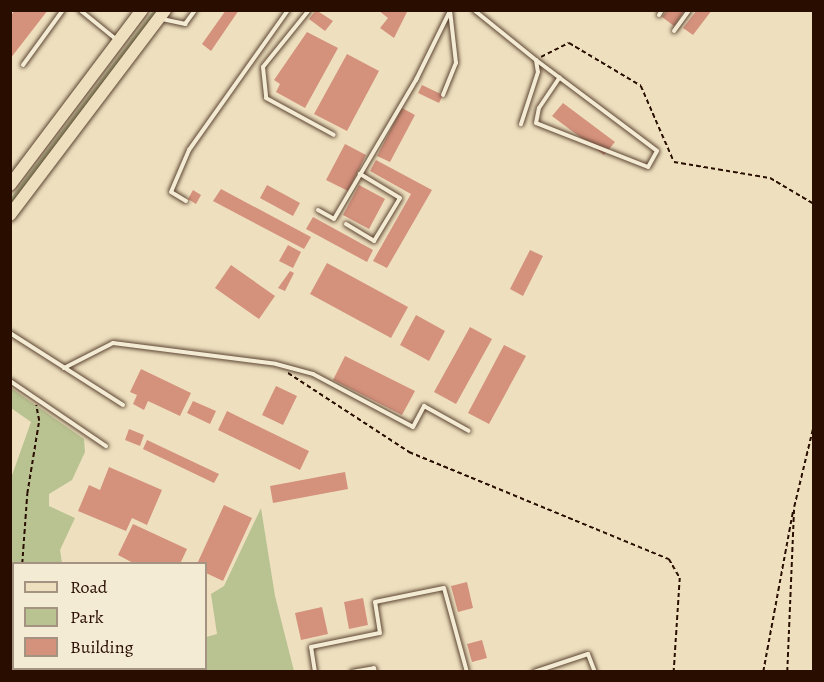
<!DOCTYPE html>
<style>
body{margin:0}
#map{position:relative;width:824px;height:682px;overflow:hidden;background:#eee0bf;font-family:Alegreya,serif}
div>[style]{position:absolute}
.green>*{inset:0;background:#b9c291}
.building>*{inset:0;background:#d4917c}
.path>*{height:1.5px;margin-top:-0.75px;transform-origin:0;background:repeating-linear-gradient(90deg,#290e00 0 4.5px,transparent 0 7.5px)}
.roads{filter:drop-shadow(0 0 2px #5a4230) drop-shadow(0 0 2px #5a4230)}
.lane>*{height:4px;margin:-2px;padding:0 2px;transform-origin:2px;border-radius:2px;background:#f4ebd5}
.primary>*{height:12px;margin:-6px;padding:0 6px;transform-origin:6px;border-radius:6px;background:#eee0bf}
span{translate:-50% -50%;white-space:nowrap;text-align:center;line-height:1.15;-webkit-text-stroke:5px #f4ebd5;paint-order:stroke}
.frame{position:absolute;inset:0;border:12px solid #290e00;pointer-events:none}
.legend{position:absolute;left:12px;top:562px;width:195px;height:108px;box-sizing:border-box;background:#f4ebd5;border:2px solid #a39380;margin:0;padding:8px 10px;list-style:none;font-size:18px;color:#290e00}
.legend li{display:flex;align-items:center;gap:12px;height:30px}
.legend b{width:30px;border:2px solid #a39380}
</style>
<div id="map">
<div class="green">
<i style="clip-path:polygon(153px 11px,158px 11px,11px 206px,10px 199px)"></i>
<i style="clip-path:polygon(11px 388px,84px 439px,85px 452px,72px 480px,49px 494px,49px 506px,75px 518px,60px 550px,62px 563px,14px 564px,14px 668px,77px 671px,11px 671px,11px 478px,31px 422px,11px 408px)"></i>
<i style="clip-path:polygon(261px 508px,275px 596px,294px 671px,81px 671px,206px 668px,206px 637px,217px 634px,211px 594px,224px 586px)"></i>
</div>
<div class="building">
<i style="clip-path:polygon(15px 10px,48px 10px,10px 59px,10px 17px)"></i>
<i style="clip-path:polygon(226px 10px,239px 10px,211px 51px,202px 44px)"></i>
<i style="clip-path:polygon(316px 10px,333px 21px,325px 31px,309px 19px)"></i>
<i style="clip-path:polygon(378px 10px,408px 10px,394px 38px,380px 28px,388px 18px)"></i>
<i style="clip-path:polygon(667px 10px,685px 10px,674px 26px,662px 17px)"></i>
<i style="clip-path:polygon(697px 10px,712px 10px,693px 35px,683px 28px)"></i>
<i style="clip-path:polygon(307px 32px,338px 48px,305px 108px,276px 92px,280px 84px,274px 80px)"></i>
<i style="clip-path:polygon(347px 54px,379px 71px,347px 131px,314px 114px)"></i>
<i style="clip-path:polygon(422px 85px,443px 95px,439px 103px,418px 93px)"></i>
<i style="clip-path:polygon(563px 103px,615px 142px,604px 155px,552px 116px)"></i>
<i style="clip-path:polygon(402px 108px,415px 115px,390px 162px,377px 156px)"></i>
<i style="clip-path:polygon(345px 144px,366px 155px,348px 191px,326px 180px)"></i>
<i style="clip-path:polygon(376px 160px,432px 190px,387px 268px,373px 261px,411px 194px,370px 171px)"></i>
<i style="clip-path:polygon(267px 185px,300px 203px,293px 216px,260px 198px)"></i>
<i style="clip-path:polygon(359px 185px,385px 199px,369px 229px,343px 215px)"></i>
<i style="clip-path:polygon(221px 189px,311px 237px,304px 249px,213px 201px)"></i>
<i style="clip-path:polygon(193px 190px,201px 195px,196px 204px,188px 199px)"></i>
<i style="clip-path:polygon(313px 217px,373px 250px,367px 262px,306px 229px)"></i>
<i style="clip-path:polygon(288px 245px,301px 252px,293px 268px,279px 261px)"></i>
<i style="clip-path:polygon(530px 250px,543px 256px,523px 296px,510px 289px)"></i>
<i style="clip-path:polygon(327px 263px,408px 307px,391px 338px,310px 294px)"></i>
<i style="clip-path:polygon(231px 265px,275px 296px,259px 319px,215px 288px)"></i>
<i style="clip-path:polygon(290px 271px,294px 273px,285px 291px,278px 288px)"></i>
<i style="clip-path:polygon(416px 315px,445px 331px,429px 361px,400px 345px)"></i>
<i style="clip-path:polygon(470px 327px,492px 339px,456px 404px,434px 392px)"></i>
<i style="clip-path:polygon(504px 345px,526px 356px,489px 424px,468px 413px)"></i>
<i style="clip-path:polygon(345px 356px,415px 391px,402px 415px,333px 380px)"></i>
<i style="clip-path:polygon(141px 369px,191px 393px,180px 416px,148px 401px,144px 410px,133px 404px,137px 395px,130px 392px)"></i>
<i style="clip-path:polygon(276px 386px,297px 396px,283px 425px,262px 415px)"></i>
<i style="clip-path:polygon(193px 401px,216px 411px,210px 424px,187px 413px)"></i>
<i style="clip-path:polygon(227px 411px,309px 451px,300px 470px,218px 430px)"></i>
<i style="clip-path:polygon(129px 429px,144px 435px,140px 446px,125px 440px)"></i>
<i style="clip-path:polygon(147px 440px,219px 474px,214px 483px,143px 449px)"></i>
<i style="clip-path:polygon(109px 467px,162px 490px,147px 525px,132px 518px,126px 531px,78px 511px,89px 485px,100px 490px)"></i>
<i style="clip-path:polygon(345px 472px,348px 489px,273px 503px,270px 486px)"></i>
<i style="clip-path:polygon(224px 505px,252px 518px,223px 581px,206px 573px,206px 564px,197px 564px)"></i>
<i style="clip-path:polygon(133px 524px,187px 549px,180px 564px,135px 564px,118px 555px)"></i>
<i style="clip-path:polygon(467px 582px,473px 608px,458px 612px,451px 586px)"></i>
<i style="clip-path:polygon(363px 598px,368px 625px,349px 629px,344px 602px)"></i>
<i style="clip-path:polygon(322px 607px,328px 634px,301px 640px,295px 613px)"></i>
<i style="clip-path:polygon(482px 640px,487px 658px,472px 662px,467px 644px)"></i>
</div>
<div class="path">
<i style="left:541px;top:57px;width:31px;rotate:-27deg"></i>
<i style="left:569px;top:43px;width:84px;rotate:30.8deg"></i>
<i style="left:641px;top:86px;width:83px;rotate:66.5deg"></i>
<i style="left:674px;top:162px;width:97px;rotate:9.5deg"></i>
<i style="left:770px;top:178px;width:51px;rotate:30.6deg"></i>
<i style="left:288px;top:373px;width:145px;rotate:33.1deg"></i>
<i style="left:409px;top:452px;width:281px;rotate:22.4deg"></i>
<i style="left:669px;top:559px;width:22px;rotate:60deg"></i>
<i style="left:680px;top:578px;width:94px;rotate:93.7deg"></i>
<i style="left:22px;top:564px;width:70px;rotate:-85.9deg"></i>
<i style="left:27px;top:494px;width:74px;rotate:-80.7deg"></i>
<i style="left:39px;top:421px;width:16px;rotate:-101deg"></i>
<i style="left:10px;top:609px;width:10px;rotate:-66deg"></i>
<i style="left:10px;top:616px;width:18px;rotate:77deg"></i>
<i style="left:20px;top:672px;width:4px;rotate:-76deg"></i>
<i style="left:763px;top:672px;width:165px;rotate:-79.5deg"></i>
<i style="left:787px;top:672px;width:165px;rotate:-87.6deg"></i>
<i style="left:794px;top:507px;width:85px;rotate:-76.5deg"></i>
</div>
<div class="roads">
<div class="lane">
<i style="left:80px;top:10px;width:48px;rotate:39deg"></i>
<i style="left:309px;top:10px;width:73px;rotate:128.9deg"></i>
<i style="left:263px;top:67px;width:31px;rotate:84deg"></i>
<i style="left:266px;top:98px;width:77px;rotate:28.6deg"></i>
<i style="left:474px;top:10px;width:80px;rotate:38.9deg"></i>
<i style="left:536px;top:60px;width:12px;rotate:81deg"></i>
<i style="left:538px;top:72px;width:55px;rotate:108.1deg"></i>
<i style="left:659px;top:15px;width:6px;rotate:-59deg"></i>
<i style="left:162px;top:19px;width:24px;rotate:12deg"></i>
<i style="left:185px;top:24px;width:17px;rotate:-54deg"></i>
<i style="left:674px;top:31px;width:26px;rotate:-54deg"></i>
<i style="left:536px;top:60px;width:151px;rotate:36.9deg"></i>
<i style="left:657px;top:151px;width:18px;rotate:119deg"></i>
<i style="left:648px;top:167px;width:120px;rotate:-158.6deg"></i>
<i style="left:536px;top:123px;width:15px;rotate:-79deg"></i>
<i style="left:539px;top:108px;width:37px;rotate:-56deg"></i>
<i style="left:23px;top:65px;width:68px;rotate:-54deg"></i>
<i style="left:416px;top:80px;width:77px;rotate:-63.8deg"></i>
<i style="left:443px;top:95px;width:35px;rotate:-68deg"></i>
<i style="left:456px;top:63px;width:53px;rotate:-96.5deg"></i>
<i style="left:186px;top:201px;width:17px;rotate:-149deg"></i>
<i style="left:171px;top:192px;width:46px;rotate:-66.8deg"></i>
<i style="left:189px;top:150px;width:171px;rotate:-54.7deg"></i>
<i style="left:318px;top:210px;width:18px;rotate:29deg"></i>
<i style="left:334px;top:219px;width:164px;rotate:-59.5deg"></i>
<i style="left:346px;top:224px;width:33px;rotate:31deg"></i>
<i style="left:374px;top:241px;width:50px;rotate:-58.8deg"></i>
<i style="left:400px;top:198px;width:47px;rotate:-149deg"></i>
<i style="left:10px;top:333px;width:134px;rotate:32.5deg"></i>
<i style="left:64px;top:368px;width:55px;rotate:-27deg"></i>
<i style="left:113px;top:343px;width:164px;rotate:7.3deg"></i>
<i style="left:276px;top:364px;width:38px;rotate:15deg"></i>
<i style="left:313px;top:374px;width:113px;rotate:27.9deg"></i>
<i style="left:413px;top:427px;width:24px;rotate:-62deg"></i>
<i style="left:424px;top:406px;width:51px;rotate:29.1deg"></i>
<i style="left:10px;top:381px;width:116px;rotate:34.1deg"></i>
<i style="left:315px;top:672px;width:25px;rotate:-99deg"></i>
<i style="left:311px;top:647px;width:70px;rotate:-11.5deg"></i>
<i style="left:380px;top:633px;width:31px;rotate:-99deg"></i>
<i style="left:375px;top:602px;width:70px;rotate:-11.5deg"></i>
<i style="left:444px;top:588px;width:87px;rotate:74.7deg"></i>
<i style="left:352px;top:672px;width:22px;rotate:-10deg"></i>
<i style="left:374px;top:668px;width:4px;rotate:76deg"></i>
<i style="left:534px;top:672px;width:57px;rotate:-18.4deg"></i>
<i style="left:588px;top:654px;width:19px;rotate:69deg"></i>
</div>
<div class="primary">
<i style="left:10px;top:185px;width:219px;rotate:-53deg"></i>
<i style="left:10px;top:215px;width:257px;rotate:-52.9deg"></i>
</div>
</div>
<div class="frame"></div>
<ul class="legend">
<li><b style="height:8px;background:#eee0bf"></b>Road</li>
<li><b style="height:16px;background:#b9c291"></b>Park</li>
<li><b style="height:16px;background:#d4917c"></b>Building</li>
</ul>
</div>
